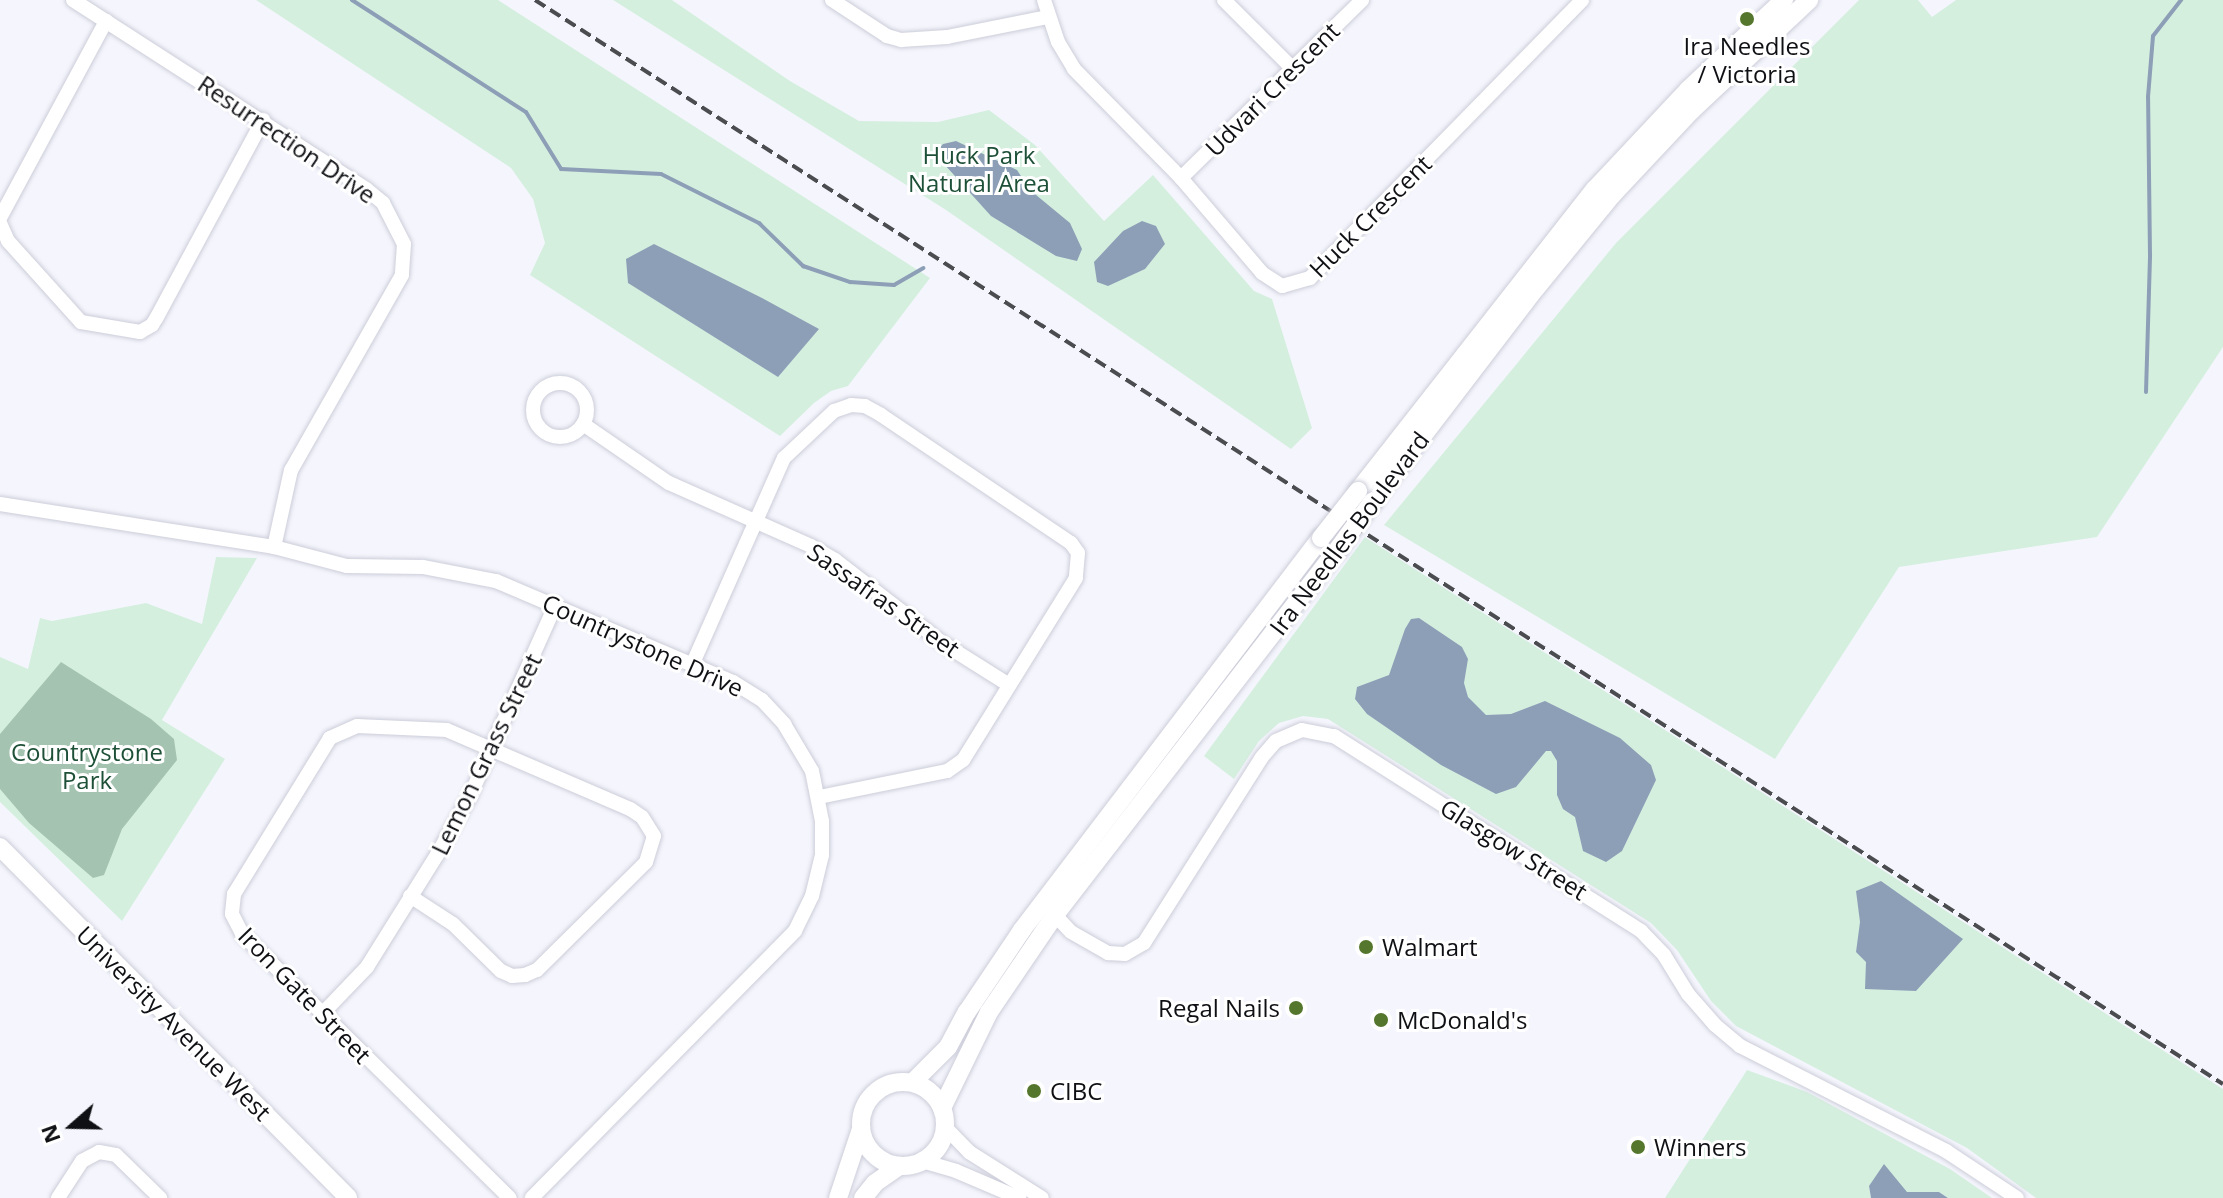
<!DOCTYPE html>
<style>
body{margin:0}
#map{position:relative;width:2223px;height:1198px;overflow:hidden;background:#f5f6fd;font-family:"Open Sans",sans-serif}
div>[style]{position:absolute}
.green>*{inset:0;background:#d5efdf}
.forest>*{inset:0;background:#a5c3b1}
.water>*{inset:0;background:#8d9fb7}
.stream>*{height:4px;margin:-2px;padding:0 2px;transform-origin:2px;border-radius:2px;background:#8d9fb7}
.roads{filter:drop-shadow(0 0 2px #cccdd9) drop-shadow(0 0 2px #cccdd9)}
.minor>*{height:14px;margin:-7px;padding:0 7px;transform-origin:7px;border-radius:7px;background:#fff}
.minor>.ring{margin:-7px;padding:0;box-sizing:content-box;background:none;border:14px solid #fff;border-radius:50%}
.secondary>*{height:18px;margin:-9px;padding:0 9px;transform-origin:9px;border-radius:9px;background:#fff}
.secondary>.ring{margin:-9px;padding:0;box-sizing:content-box;background:none;border:18px solid #fff;border-radius:50%}
.rail>*{height:4px;margin-top:-2px;transform-origin:0;background:repeating-linear-gradient(90deg,#4b4c50 0 12px,transparent 0 18px)}
.bridges{filter:drop-shadow(0 0 2px #cccdd9) drop-shadow(0 0 2px #cccdd9)}
.secondary-bridge>*{height:18px;margin:-9px;padding:0 9px;transform-origin:9px;border-radius:9px;background:#fff}
.dots>*{width:22px;height:22px;translate:-50% -50%;box-sizing:border-box;border:4px solid #fff;border-radius:50%}
span{translate:-50% -50%;white-space:nowrap;text-align:center;line-height:1.15;-webkit-text-stroke:6px #fff;paint-order:stroke}
.poi-label{font-size:24px;color:#0f1014}
.left{translate:0 -50%;text-align:left}
.right{translate:-100% -50%;text-align:right}
.street-label{font-size:24px;color:#0f1014}
.park-label{font-size:24px;color:#1d5037}
.north{position:absolute;left:32px;top:1086px;width:80px;height:80px;-webkit-text-stroke:6px #fff;paint-order:stroke;rotate:250deg;font-size:22px;font-weight:700;line-height:32px;text-align:center;color:#0f1014}
.north::after{content:'';display:block;margin:auto;width:28px;height:36px;background:#0f1014;clip-path:polygon(50% 0,100% 100%,50% 72%,0 100%)}
</style>
<div id="map">
<div class="green">
<i style="clip-path:polygon(256px 0,498px 0,930px 278px,848px 386px,831px 391px,814px 403px,780px 436px,530px 275px,545px 243px,533px 199px,511px 168px)"></i>
<i style="clip-path:polygon(613px 0,672px 0,790px 81px,859px 121px,938px 122px,989px 110px,1035px 145px,1104px 221px,1153px 175px,1254px 291px,1272px 299px,1312px 428px,1291px 449px,946px 210px)"></i>
<i style="clip-path:polygon(1859px 0,1918px 0,1932px 17px,1956px 0,2223px 0,2223px 347px,2097px 537px,1899px 567px,1775px 759px,1384px 525px,1616px 243px)"></i>
<i style="clip-path:polygon(1365px 537px,2223px 1089px,2223px 1198px,2036px 1198px,1967px 1148px,1736px 1026px,1711px 1001px,1677px 950px,1651px 923px,1328px 719px,1303px 716px,1279px 723px,1259px 741px,1234px 779px,1204px 756px)"></i>
<i style="clip-path:polygon(216px 557px,257px 558px,162px 720px,225px 759px,122px 921px,0 802px,0 657px,28px 669px,40px 618px,52px 621px,146px 603px,202px 624px)"></i>
<i style="clip-path:polygon(1747px 1070px,1807px 1092px,1950px 1169px,1992px 1198px,1948px 1198px,1939px 1192px,1907px 1193px,1869px 1186px,1871px 1198px,1665px 1198px)"></i>
</div>
<div class="forest">
<i style="clip-path:polygon(61px 662px,151px 719px,174px 739px,177px 760px,122px 829px,104px 875px,93px 878px,29px 823px,0 789px,0 734px)"></i>
</div>
<div class="water">
<i style="clip-path:polygon(956px 141px,1017px 170px,1030px 190px,1070px 223px,1082px 249px,1077px 261px,1056px 256px,991px 216px,935px 154px,943px 144px)"></i>
<i style="clip-path:polygon(1142px 221px,1156px 226px,1165px 244px,1145px 269px,1108px 286px,1097px 282px,1094px 262px,1123px 231px)"></i>
<i style="clip-path:polygon(654px 244px,762px 298px,819px 329px,778px 377px,628px 283px,626px 259px)"></i>
<i style="clip-path:polygon(1419px 618px,1462px 647px,1468px 659px,1464px 683px,1468px 697px,1486px 715px,1511px 714px,1545px 701px,1620px 738px,1651px 765px,1656px 780px,1622px 851px,1606px 862px,1583px 851px,1575px 817px,1563px 809px,1557px 795px,1557px 761px,1551px 751px,1546px 751px,1516px 787px,1496px 794px,1441px 765px,1367px 714px,1355px 699px,1357px 687px,1389px 675px,1405px 629px,1411px 619px)"></i>
<i style="clip-path:polygon(1881px 881px,1963px 939px,1916px 991px,1865px 989px,1866px 962px,1856px 952px,1860px 922px,1856px 891px)"></i>
<i style="clip-path:polygon(1884px 1164px,1907px 1192px,1939px 1192px,1948px 1198px,1871px 1198px,1869px 1186px)"></i>
</div>
<div class="stream">
<i style="left:352px;top:0;width:207px;rotate:32.8deg"></i>
<i style="left:526px;top:112px;width:67px;rotate:58.4deg"></i>
<i style="left:561px;top:169px;width:100px;rotate:2.9deg"></i>
<i style="left:661px;top:174px;width:110px;rotate:26.6deg"></i>
<i style="left:759px;top:223px;width:62px;rotate:44.3deg"></i>
<i style="left:803px;top:266px;width:50px;rotate:18.8deg"></i>
<i style="left:850px;top:282px;width:44px;rotate:3.9deg"></i>
<i style="left:894px;top:285px;width:34px;rotate:-30deg"></i>
<i style="left:2146px;top:392px;width:137px;rotate:-88.3deg"></i>
<i style="left:2150px;top:255px;width:158px;rotate:-90.7deg"></i>
<i style="left:2148px;top:97px;width:61px;rotate:-85.3deg"></i>
<i style="left:2153px;top:36px;width:46px;rotate:-52.1deg"></i>
</div>
<div class="roads">
<div class="minor">
<i style="left:73px;top:0;width:349px;rotate:32.8deg"></i>
<i style="left:366px;top:189px;width:22px;rotate:39deg"></i>
<i style="left:383px;top:203px;width:46px;rotate:62.9deg"></i>
<i style="left:404px;top:244px;width:31px;rotate:94deg"></i>
<i style="left:402px;top:275px;width:224px;rotate:119.6deg"></i>
<i style="left:291px;top:470px;width:79px;rotate:102.4deg"></i>
<i style="left:832px;top:0;width:66px;rotate:33.2deg"></i>
<i style="left:887px;top:36px;width:15px;rotate:16deg"></i>
<i style="left:901px;top:40px;width:46px;rotate:-3.7deg"></i>
<i style="left:947px;top:37px;width:102px;rotate:-11.3deg"></i>
<i style="left:1044px;top:0;width:44px;rotate:71.6deg"></i>
<i style="left:1058px;top:42px;width:31px;rotate:59deg"></i>
<i style="left:1074px;top:69px;width:153px;rotate:45.5deg"></i>
<i style="left:1181px;top:178px;width:125px;rotate:49.5deg"></i>
<i style="left:1262px;top:273px;width:24px;rotate:33deg"></i>
<i style="left:1282px;top:286px;width:29px;rotate:-16deg"></i>
<i style="left:1310px;top:278px;width:389px;rotate:-45.6deg"></i>
<i style="left:1224px;top:0;width:98px;rotate:45deg"></i>
<i style="left:1181px;top:178px;width:254px;rotate:-44.5deg"></i>
<i style="left:0;top:218px;width:224px;rotate:-61.7deg"></i>
<i style="left:0;top:223px;width:20px;rotate:66deg"></i>
<i style="left:8px;top:241px;width:109px;rotate:48deg"></i>
<i style="left:81px;top:322px;width:60px;rotate:9.6deg"></i>
<i style="left:140px;top:332px;width:14px;rotate:-30deg"></i>
<i style="left:152px;top:325px;width:9px;rotate:-58deg"></i>
<i style="left:157px;top:317px;width:224px;rotate:-61.7deg"></i>
<i class="ring" style="left:533px;top:383px;width:40px;height:40px"></i>
<i style="left:583px;top:424px;width:104px;rotate:34.5deg"></i>
<i style="left:669px;top:483px;width:155px;rotate:23.9deg"></i>
<i style="left:811px;top:546px;width:28px;rotate:30deg"></i>
<i style="left:835px;top:560px;width:138px;rotate:37.6deg"></i>
<i style="left:944px;top:644px;width:77px;rotate:32.2deg"></i>
<i style="left:0;top:504px;width:277px;rotate:8.9deg"></i>
<i style="left:274px;top:547px;width:75px;rotate:14.6deg"></i>
<i style="left:347px;top:566px;width:76px;rotate:0.8deg"></i>
<i style="left:423px;top:567px;width:74px;rotate:10.9deg"></i>
<i style="left:496px;top:581px;width:258px;rotate:23.1deg"></i>
<i style="left:733px;top:682px;width:34px;rotate:32deg"></i>
<i style="left:762px;top:700px;width:33px;rotate:47deg"></i>
<i style="left:784px;top:724px;width:55px;rotate:59.2deg"></i>
<i style="left:812px;top:771px;width:51px;rotate:78.7deg"></i>
<i style="left:822px;top:821px;width:34px;rotate:90deg"></i>
<i style="left:822px;top:855px;width:42px;rotate:103.7deg"></i>
<i style="left:812px;top:896px;width:39px;rotate:116deg"></i>
<i style="left:795px;top:931px;width:375px;rotate:134.6deg"></i>
<i style="left:693px;top:663px;width:224px;rotate:-66.1deg"></i>
<i style="left:784px;top:458px;width:69px;rotate:-43.2deg"></i>
<i style="left:834px;top:411px;width:18px;rotate:-19deg"></i>
<i style="left:851px;top:405px;width:14px;rotate:4deg"></i>
<i style="left:865px;top:406px;width:18px;rotate:29deg"></i>
<i style="left:881px;top:415px;width:229px;rotate:34deg"></i>
<i style="left:1071px;top:543px;width:12px;rotate:55deg"></i>
<i style="left:1078px;top:553px;width:25px;rotate:95deg"></i>
<i style="left:1076px;top:578px;width:214px;rotate:121.8deg"></i>
<i style="left:963px;top:760px;width:19px;rotate:145deg"></i>
<i style="left:947px;top:771px;width:131px;rotate:168.5deg"></i>
<i style="left:410px;top:896px;width:51px;rotate:33.1deg"></i>
<i style="left:453px;top:924px;width:67px;rotate:44.4deg"></i>
<i style="left:501px;top:971px;width:12px;rotate:24deg"></i>
<i style="left:512px;top:976px;width:13px;rotate:-4deg"></i>
<i style="left:525px;top:975px;width:13px;rotate:-23deg"></i>
<i style="left:537px;top:970px;width:153px;rotate:-44.7deg"></i>
<i style="left:646px;top:862px;width:27px;rotate:-73deg"></i>
<i style="left:654px;top:836px;width:22px;rotate:-122deg"></i>
<i style="left:642px;top:817px;width:14px;rotate:-146deg"></i>
<i style="left:630px;top:809px;width:199px;rotate:-156.7deg"></i>
<i style="left:447px;top:730px;width:90px;rotate:-177.5deg"></i>
<i style="left:357px;top:726px;width:30px;rotate:156deg"></i>
<i style="left:330px;top:738px;width:183px;rotate:121.6deg"></i>
<i style="left:234px;top:894px;width:20px;rotate:96deg"></i>
<i style="left:232px;top:914px;width:22px;rotate:63deg"></i>
<i style="left:242px;top:934px;width:376px;rotate:44.6deg"></i>
<i style="left:1055px;top:915px;width:23px;rotate:47deg"></i>
<i style="left:1071px;top:932px;width:43px;rotate:29.6deg"></i>
<i style="left:1108px;top:953px;width:17px;rotate:3deg"></i>
<i style="left:1125px;top:954px;width:22px;rotate:-30deg"></i>
<i style="left:1144px;top:943px;width:220px;rotate:-57.6deg"></i>
<i style="left:1262px;top:757px;width:21px;rotate:-49deg"></i>
<i style="left:1276px;top:741px;width:28px;rotate:-23deg"></i>
<i style="left:1302px;top:730px;width:33px;rotate:11deg"></i>
<i style="left:1334px;top:736px;width:364px;rotate:32.4deg"></i>
<i style="left:1641px;top:931px;width:33px;rotate:46deg"></i>
<i style="left:1664px;top:955px;width:46px;rotate:58.4deg"></i>
<i style="left:1688px;top:994px;width:41px;rotate:48.9deg"></i>
<i style="left:1715px;top:1025px;width:33px;rotate:40deg"></i>
<i style="left:1740px;top:1046px;width:231px;rotate:27deg"></i>
<i style="left:1946px;top:1151px;width:85px;rotate:33.5deg"></i>
<i style="left:322px;top:1014px;width:65px;rotate:-46.2deg"></i>
<i style="left:367px;top:967px;width:132px;rotate:-58deg"></i>
<i style="left:437px;top:855px;width:68px;rotate:-60.8deg"></i>
<i style="left:470px;top:796px;width:210px;rotate:-65.9deg"></i>
<i style="left:945px;top:1127px;width:35px;rotate:46deg"></i>
<i style="left:969px;top:1152px;width:86px;rotate:32.2deg"></i>
<i style="left:922px;top:1161px;width:35px;rotate:16deg"></i>
<i style="left:956px;top:1171px;width:69px;rotate:23.2deg"></i>
<i style="left:58px;top:1198px;width:44px;rotate:-57deg"></i>
<i style="left:82px;top:1161px;width:19px;rotate:-28deg"></i>
<i style="left:99px;top:1152px;width:17px;rotate:10deg"></i>
<i style="left:116px;top:1155px;width:62px;rotate:44.3deg"></i>
</div>
<div class="secondary">
<i style="left:1358px;top:491px;width:384px;rotate:-51.9deg"></i>
<i style="left:1595px;top:189px;width:136px;rotate:-46.8deg"></i>
<i style="left:1688px;top:90px;width:132px;rotate:-43.2deg"></i>
<i style="left:1373px;top:501px;width:268px;rotate:-52.6deg"></i>
<i style="left:1536px;top:288px;width:122px;rotate:-50.7deg"></i>
<i style="left:1613px;top:194px;width:115px;rotate:-46.8deg"></i>
<i style="left:1692px;top:110px;width:161px;rotate:-43.2deg"></i>
<i style="left:0;top:847px;width:494px;rotate:45.2deg"></i>
<i style="left:913px;top:1082px;width:49px;rotate:-45deg"></i>
<i style="left:948px;top:1047px;width:40px;rotate:-62deg"></i>
<i style="left:967px;top:1012px;width:99px;rotate:-56.1deg"></i>
<i style="left:1022px;top:930px;width:493px;rotate:-52.7deg"></i>
<i class="ring" style="left:861px;top:1082px;width:66px;height:66px"></i>
<i style="left:942px;top:1108px;width:107px;rotate:-63.9deg"></i>
<i style="left:989px;top:1012px;width:117px;rotate:-55.8deg"></i>
<i style="left:1055px;top:915px;width:463px;rotate:-52.3deg"></i>
<i style="left:838px;top:1198px;width:73px;rotate:-71.6deg"></i>
<i style="left:863px;top:1198px;width:19px;rotate:-51deg"></i>
<i style="left:875px;top:1183px;width:29px;rotate:-35deg"></i>
</div>
</div>
<div class="rail">
<i style="left:535px;top:0;width:2006px;rotate:32.71deg"></i>
</div>
<div class="bridges">
<div class="secondary-bridge">
<i style="left:1321px;top:538px;width:60px;rotate:-51.8deg"></i>
<i style="left:1338px;top:549px;width:59px;rotate:-53.9deg"></i>
</div>
</div>
<div class="dots">
<i style="left:1747px;top:19px;background:#55762d"></i>
<i style="left:1366px;top:947px;background:#55762d"></i>
<i style="left:1296px;top:1008px;background:#55762d"></i>
<i style="left:1381px;top:1020px;background:#55762d"></i>
<i style="left:1034px;top:1091px;background:#55762d"></i>
<i style="left:1638px;top:1147px;background:#55762d"></i>
</div>
<div class="poi-label">
<span style="left:1747px;top:60px">Ira Needles<br>/ Victoria</span>
<span class="left" style="left:1382px;top:947px">Walmart</span>
<span class="right" style="left:1280px;top:1008px">Regal Nails</span>
<span class="left" style="left:1397px;top:1020px">McDonald's</span>
<span class="left" style="left:1050px;top:1091px">CIBC</span>
<span class="left" style="left:1654px;top:1147px">Winners</span>
</div>
<div class="street-label">
<span style="left:1272px;top:89px;rotate:-45deg">Udvari Crescent</span>
<span style="left:287px;top:139px;rotate:34deg">Resurrection Drive</span>
<span style="left:1370px;top:216px;rotate:-45deg">Huck Crescent</span>
<span style="left:1349px;top:533px;rotate:-53deg">Ira Needles Boulevard</span>
<span style="left:884px;top:600px;rotate:35deg">Sassafras Street</span>
<span style="left:643px;top:645px;rotate:24deg">Countrystone Drive</span>
<span style="left:486px;top:754px;rotate:-64deg">Lemon Grass Street</span>
<span style="left:1514px;top:849px;rotate:32deg">Glasgow Street</span>
<span style="left:305px;top:995px;rotate:46deg">Iron Gate Street</span>
<span style="left:174px;top:1023px;rotate:45deg">University Avenue West</span>
</div>
<div class="park-label">
<span style="left:979px;top:169px">Huck Park<br>Natural Area</span>
<span style="left:87px;top:766px">Countrystone<br>Park</span>
</div>
<div class="north">N</div>
</div>
